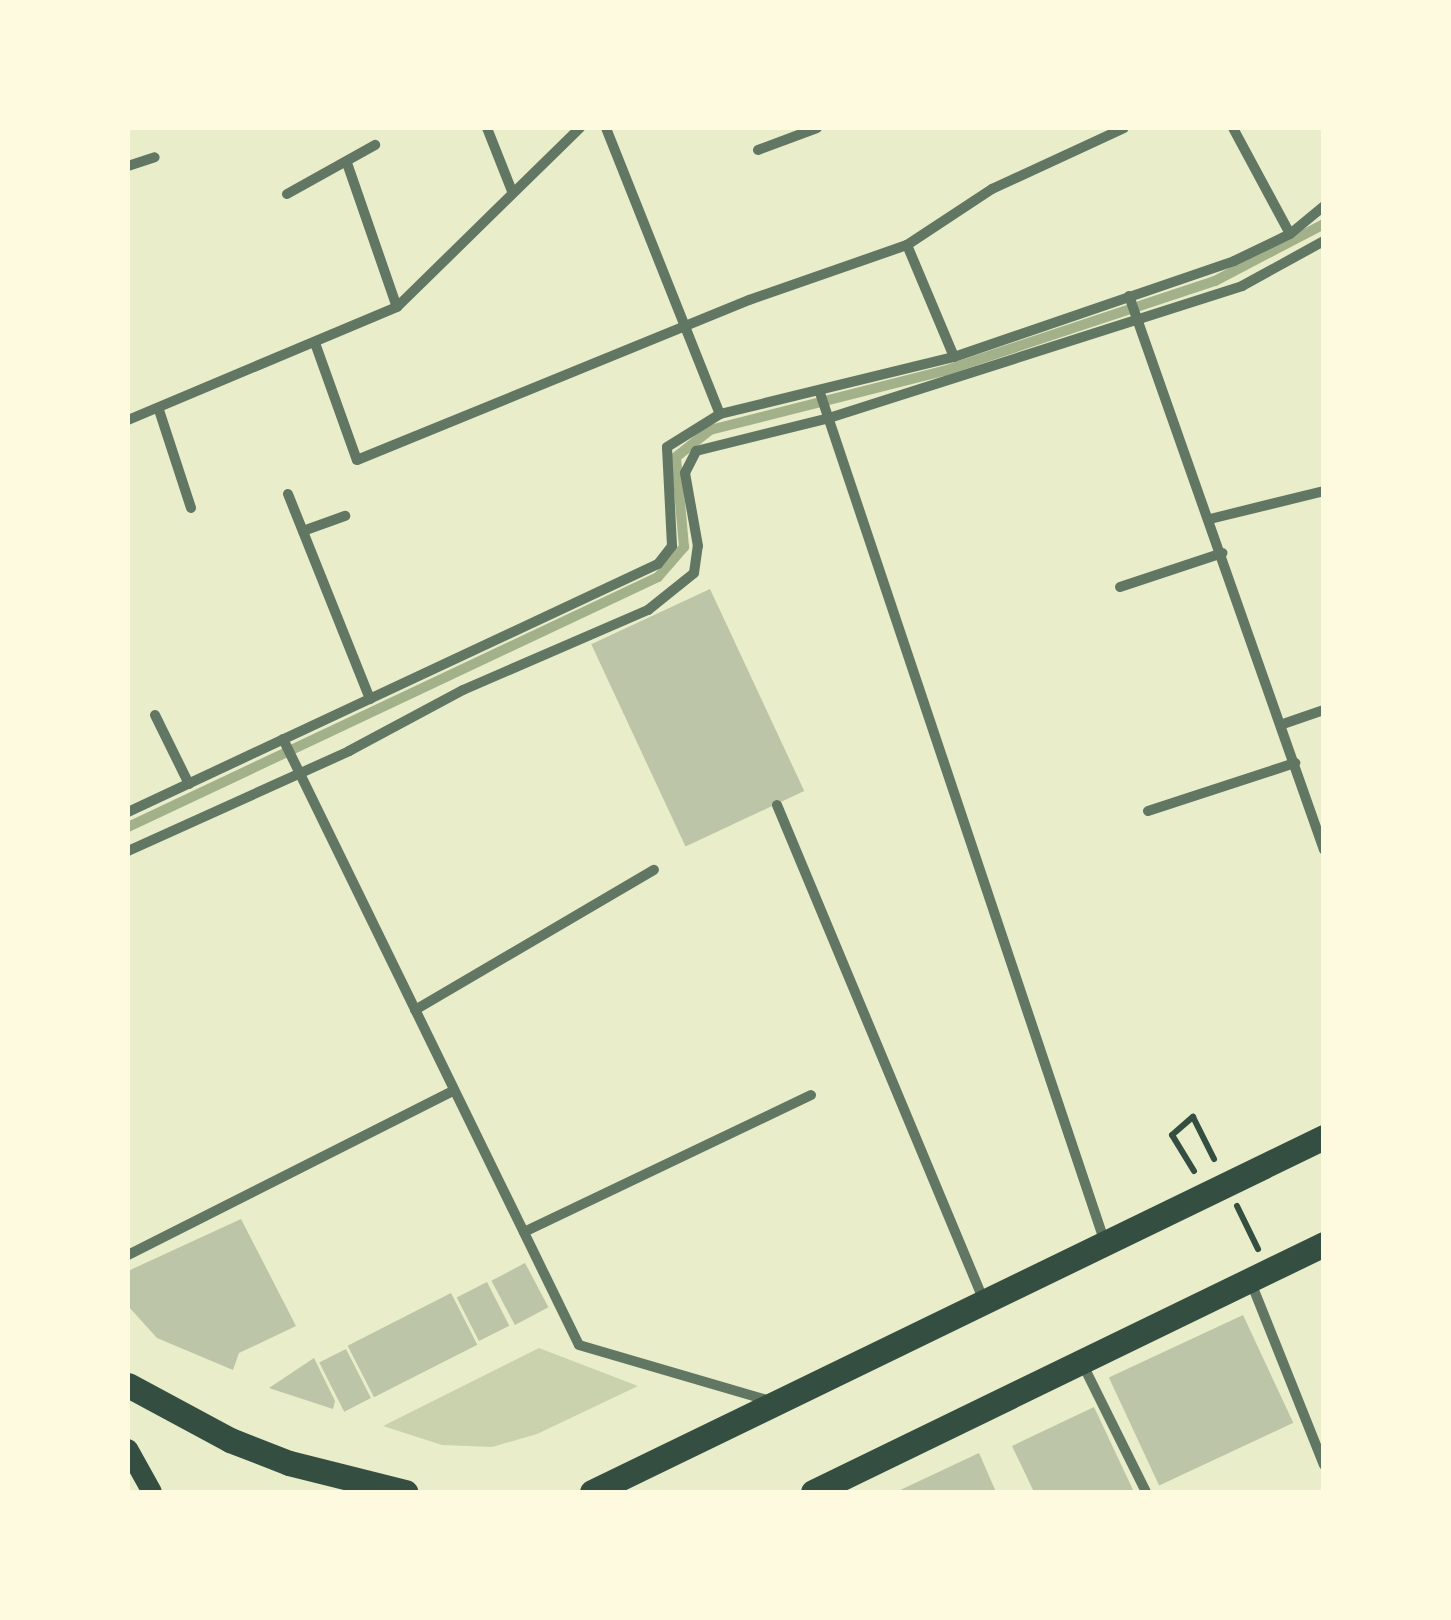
<!DOCTYPE html>
<html>
<head>
<meta charset="utf-8">
<style>
	body { margin:0 }
	#map { position:relative; width:1451px; height:1620px; overflow:hidden; background:#e9edc9; font-family:"Roboto Condensed",sans-serif }
	div>[style] { position:absolute }
	.green>* { inset:0; background:#cad2ad }
	.stream>* { height:10px; margin:-5px; padding:0 5px; transform-origin:5px; border-radius:5px; background:#a3b18a }
	.building>* { inset:0; background:#bcc5a7; transform-origin:0 0 }
	.path>* { height:6px; margin:-3px; padding:0 3px; transform-origin:3px; border-radius:3px; background:#344e41 }
	.minor>* { height:10px; margin:-5px; padding:0 5px; transform-origin:5px; border-radius:5px; background:#617663 }
	.secondary>* { height:20px; margin:-10px; padding:0 10px; transform-origin:10px; border-radius:10px; background:#344e41 }
	.primary>* { height:25px; margin:-12.5px; padding:0 12.5px; transform-origin:12.5px; border-radius:12.5px; background:#344e41 }
	span { translate:-50% -50%; white-space:nowrap; text-align:center; line-height:1.15; -webkit-text-stroke:9px #fefae0; paint-order:stroke }
	.frame { position:absolute; inset:0; border:130px solid #fefae0; pointer-events:none }
</style>
</head>
<body>
<div id="map">
	<div class="green">
		<div style="clip-path:polygon(539px 1348px,638px 1386px,537px 1434px,492px 1447px,442px 1445px,383px 1426px)"></div>
	</div>
	<div class="stream">
		<div style="left:128px;top:827px;width:586px;rotate:-25.25deg"></div>
		<div style="left:658px;top:577px;width:40px;rotate:-49deg"></div>
		<div style="left:684px;top:547px;width:90px;rotate:-95.1deg"></div>
		<div style="left:676px;top:457px;width:43px;rotate:-38.5deg"></div>
		<div style="left:710px;top:430px;width:241px;rotate:-14.2deg"></div>
		<div style="left:944px;top:371px;width:286px;rotate:-18.4deg"></div>
		<div style="left:1215px;top:281px;width:123px;rotate:-27.6deg"></div>
	</div>
	<div class="building">
		<div style="left:710px;top:589px;width:223px;height:131px;rotate:65deg"></div>
		<div style="clip-path:polygon(241px 1219px,296px 1326px,239px 1353px,233px 1370px,157px 1338px,128px 1306px,128px 1271px)"></div>
		<div style="left:525px;top:1263px;width:50px;height:38px;rotate:62deg"></div>
		<div style="left:487px;top:1282px;width:49px;height:34px;rotate:63deg"></div>
		<div style="left:451px;top:1293px;width:58px;height:116px;rotate:63deg"></div>
		<div style="left:1243px;top:1315px;width:119px;height:148px;rotate:65deg"></div>
		<div style="left:346px;top:1349px;width:55px;height:30px;rotate:63deg"></div>
		<div style="clip-path:polygon(314px 1358px,335px 1401px,333px 1409px,269px 1388px)"></div>
		<div style="clip-path:polygon(1094px 1407px,1134px 1492px,1034px 1492px,1012px 1446px)"></div>
		<div style="clip-path:polygon(979px 1453px,996px 1492px,896px 1492px)"></div>
	</div>
	<div class="path">
		<div style="left:1194px;top:1171px;width:42px;rotate:-121.4deg"></div>
		<div style="left:1172px;top:1135px;width:28px;rotate:-41deg"></div>
		<div style="left:1193px;top:1117px;width:47px;rotate:63.4deg"></div>
		<div style="left:1237px;top:1206px;width:48px;rotate:64deg"></div>
	</div>
	<div class="minor">
		<div style="left:487px;top:128px;width:68px;rotate:68.4deg"></div>
		<div style="left:606px;top:128px;width:308px;rotate:68.3deg"></div>
		<div style="left:1233px;top:128px;width:120px;rotate:61.7deg"></div>
		<div style="left:758px;top:150px;width:63px;rotate:-20.4deg"></div>
		<div style="left:347px;top:163px;width:152px;rotate:70.9deg"></div>
		<div style="left:128px;top:166px;width:28px;rotate:-18deg"></div>
		<div style="left:287px;top:194px;width:101px;rotate:-29.1deg"></div>
		<div style="left:907px;top:245px;width:121px;rotate:67.2deg"></div>
		<div style="left:1129px;top:296px;width:587px;rotate:70.61deg"></div>
		<div style="left:315px;top:343px;width:124px;rotate:70.3deg"></div>
		<div style="left:357px;top:460px;width:423px;rotate:-22.2deg"></div>
		<div style="left:749px;top:300px;width:167px;rotate:-19.2deg"></div>
		<div style="left:907px;top:245px;width:102px;rotate:-33.4deg"></div>
		<div style="left:992px;top:189px;width:145px;rotate:-24.8deg"></div>
		<div style="left:820px;top:393px;width:897px;rotate:71.46deg"></div>
		<div style="left:159px;top:410px;width:103px;rotate:71.9deg"></div>
		<div style="left:128px;top:420px;width:292px;rotate:-22.8deg"></div>
		<div style="left:397px;top:307px;width:256px;rotate:-44.4deg"></div>
		<div style="left:288px;top:494px;width:221px;rotate:68.2deg"></div>
		<div style="left:1210px;top:519px;width:117px;rotate:-13.8deg"></div>
		<div style="left:303px;top:531px;width:45px;rotate:-19.7deg"></div>
		<div style="left:1120px;top:587px;width:108px;rotate:-18.4deg"></div>
		<div style="left:155px;top:715px;width:77px;rotate:63.8deg"></div>
		<div style="left:1283px;top:724px;width:43px;rotate:-18.9deg"></div>
		<div style="left:283px;top:739px;width:674px;rotate:63.97deg"></div>
		<div style="left:579px;top:1345px;width:196px;rotate:16.3deg"></div>
		<div style="left:777px;top:805px;width:537px;rotate:67.35deg"></div>
		<div style="left:1148px;top:811px;width:155px;rotate:-18.1deg"></div>
		<div style="left:128px;top:812px;width:585px;rotate:-25.08deg"></div>
		<div style="left:658px;top:564px;width:23px;rotate:-52deg"></div>
		<div style="left:672px;top:546px;width:99px;rotate:-92.9deg"></div>
		<div style="left:667px;top:447px;width:62px;rotate:-31.9deg"></div>
		<div style="left:720px;top:414px;width:241px;rotate:-13.7deg"></div>
		<div style="left:954px;top:357px;width:296px;rotate:-18.9deg"></div>
		<div style="left:1234px;top:261px;width:62px;rotate:-25.7deg"></div>
		<div style="left:1290px;top:234px;width:44px;rotate:-39.5deg"></div>
		<div style="left:128px;top:851px;width:243px;rotate:-24.3deg"></div>
		<div style="left:349px;top:751px;width:129px;rotate:-28.2deg"></div>
		<div style="left:463px;top:690px;width:202px;rotate:-23.4deg"></div>
		<div style="left:648px;top:610px;width:59px;rotate:-38.8deg"></div>
		<div style="left:694px;top:573px;width:27px;rotate:-82deg"></div>
		<div style="left:698px;top:546px;width:74px;rotate:-100.1deg"></div>
		<div style="left:685px;top:473px;width:25px;rotate:-63deg"></div>
		<div style="left:696px;top:451px;width:137px;rotate:-13.9deg"></div>
		<div style="left:829px;top:418px;width:434px;rotate:-17.7deg"></div>
		<div style="left:1242px;top:286px;width:94px;rotate:-28.8deg"></div>
		<div style="left:415px;top:1010px;width:277px;rotate:-30.4deg"></div>
		<div style="left:524px;top:1232px;width:318px;rotate:-25.5deg"></div>
		<div style="left:128px;top:1255px;width:365px;rotate:-26.8deg"></div>
		<div style="left:1250px;top:1280px;width:199px;rotate:68.2deg"></div>
		<div style="left:1082px;top:1363px;width:144px;rotate:63.6deg"></div>
	</div>
	<div class="secondary">
		<div style="left:128px;top:1449px;width:49px;rotate:60.8deg"></div>
	</div>
	<div class="primary">
		<div style="left:128px;top:1385px;width:116px;rotate:28.3deg"></div>
		<div style="left:230px;top:1440px;width:63px;rotate:21.3deg"></div>
		<div style="left:289px;top:1463px;width:120px;rotate:14deg"></div>
		<div style="left:592px;top:1492px;width:814px;rotate:-25.87deg"></div>
		<div style="left:813px;top:1492px;width:568px;rotate:-25.89deg"></div>
	</div>
	<div class="frame"></div>
</div>
</body>
</html>
